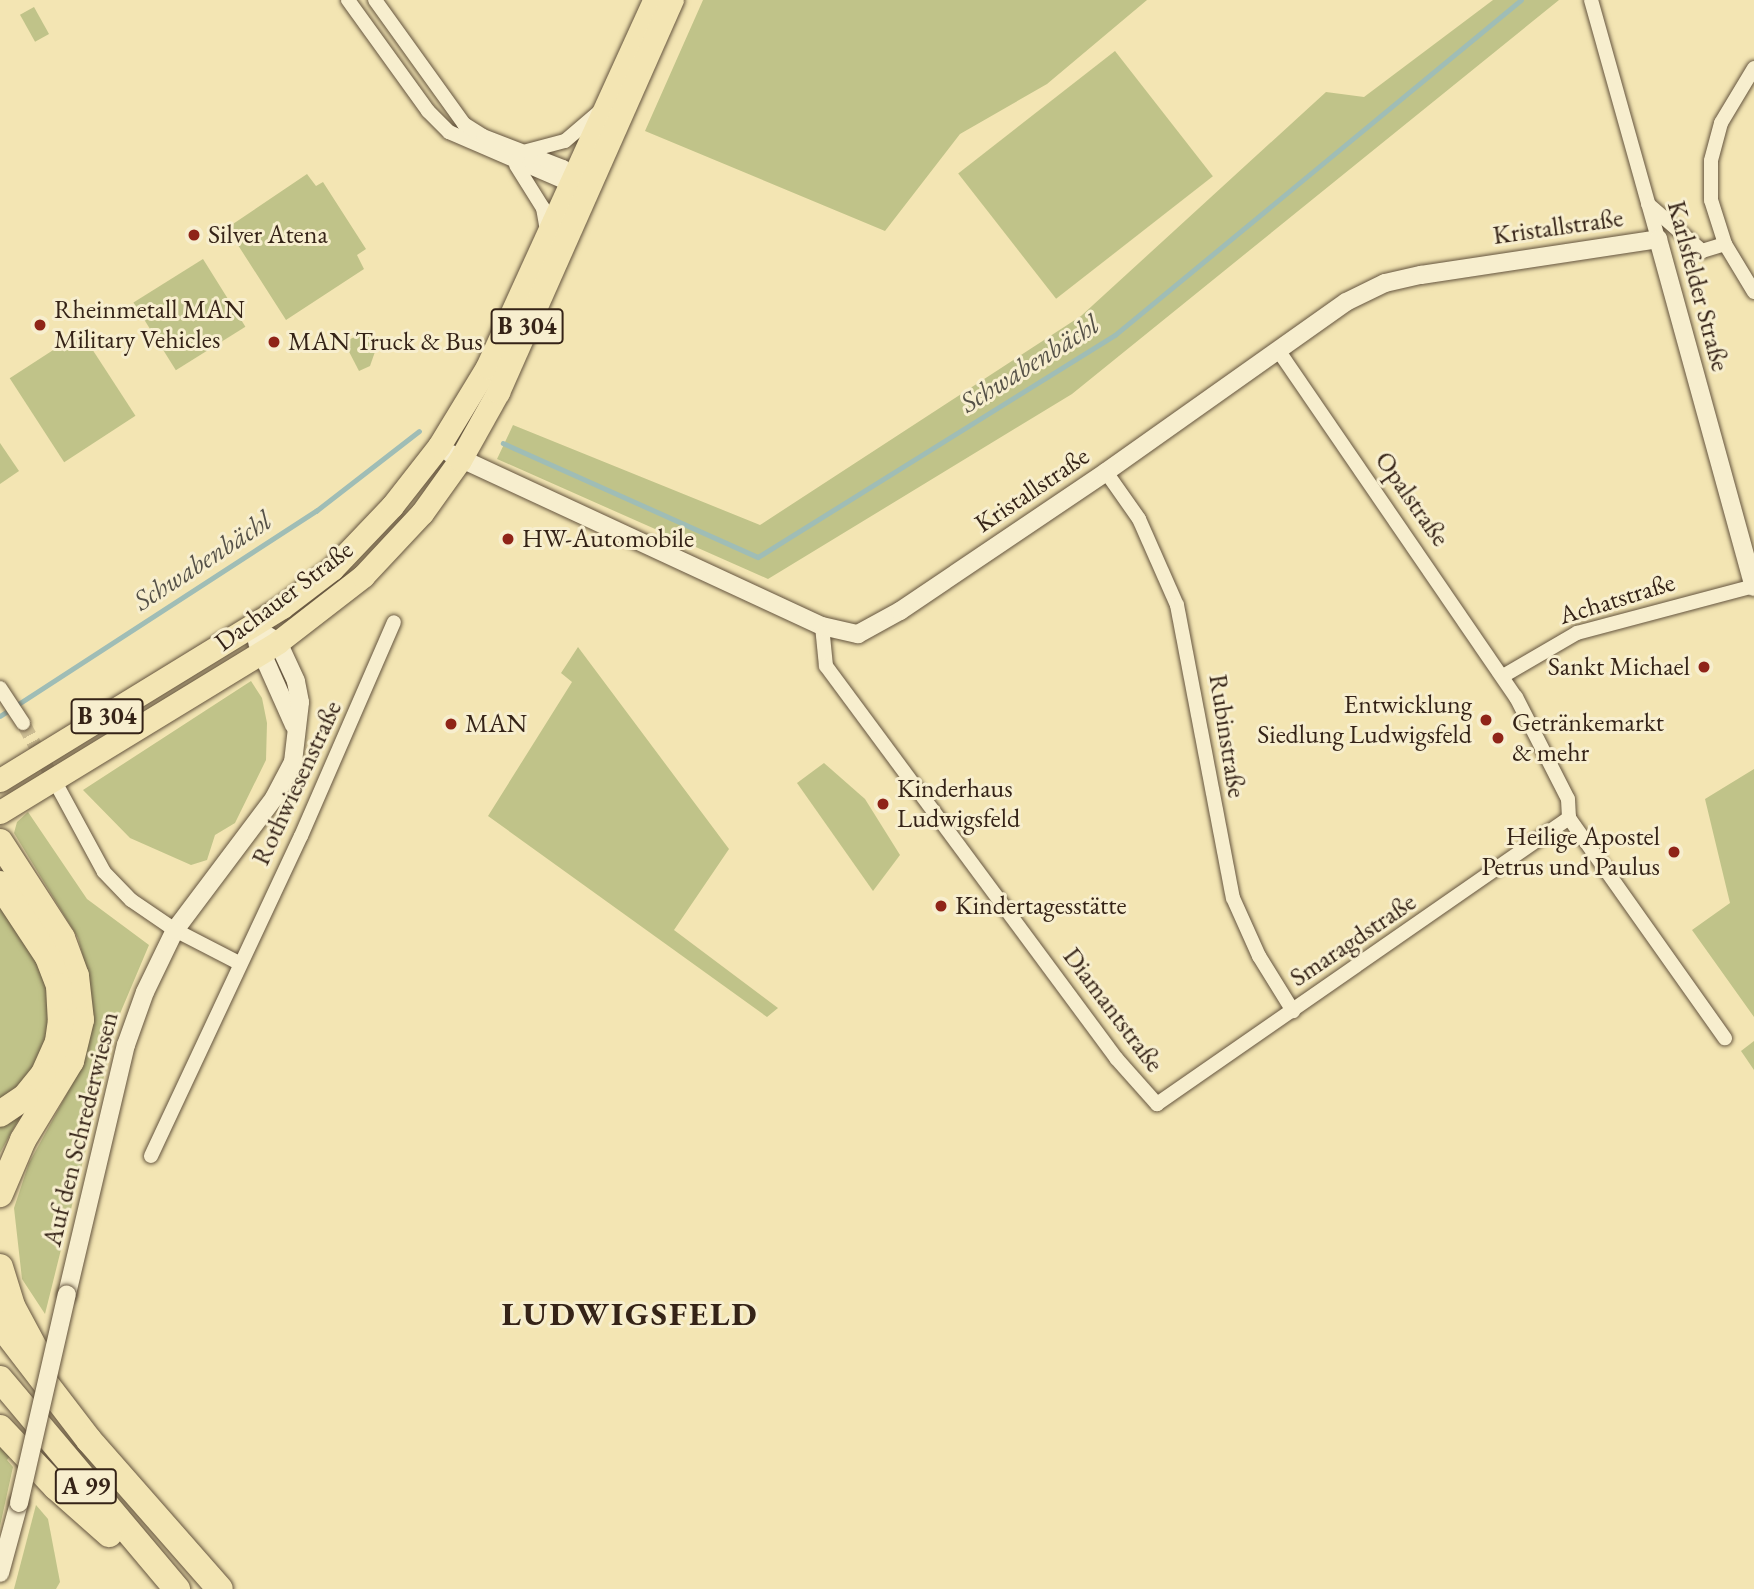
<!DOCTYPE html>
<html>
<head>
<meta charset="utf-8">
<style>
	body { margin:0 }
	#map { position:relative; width:1754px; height:1589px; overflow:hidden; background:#f3e5b3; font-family:"EB Garamond",serif }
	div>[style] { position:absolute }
	.green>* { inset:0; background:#c0c389; transform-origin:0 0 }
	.stream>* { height:4.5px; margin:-2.25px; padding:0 2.25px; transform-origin:2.25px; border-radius:2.25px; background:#9fbdb6 }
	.minor-tunnel>* { height:14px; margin-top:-7px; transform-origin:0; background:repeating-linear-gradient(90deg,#cdbe94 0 14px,transparent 0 21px) }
	.roads { filter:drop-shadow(0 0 2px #64543e) drop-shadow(0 0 2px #64543e) }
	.minor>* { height:14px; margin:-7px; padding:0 7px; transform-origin:7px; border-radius:7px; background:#f7eece }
	.tertiary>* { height:18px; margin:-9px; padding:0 9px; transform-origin:9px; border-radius:9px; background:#f7eece }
	.primary>* { height:23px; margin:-11.5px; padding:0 11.5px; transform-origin:11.5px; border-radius:11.5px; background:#f3e5b3 }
	.motorway>* { height:26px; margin:-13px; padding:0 13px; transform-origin:13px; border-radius:13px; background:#f3e5b3 }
	.bridges { filter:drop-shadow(0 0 2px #64543e) drop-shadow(0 0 2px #64543e) }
	.tertiary-bridge>* { height:18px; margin:-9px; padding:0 9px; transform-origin:9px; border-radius:9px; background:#f7eece }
	.dots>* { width:19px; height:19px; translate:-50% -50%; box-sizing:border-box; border:4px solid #f7eece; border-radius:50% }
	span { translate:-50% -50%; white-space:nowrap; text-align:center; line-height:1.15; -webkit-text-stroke:6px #f7eece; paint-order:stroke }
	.shield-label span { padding:2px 5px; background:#f7eece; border:2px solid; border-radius:5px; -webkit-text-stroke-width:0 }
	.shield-label { font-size:24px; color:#352317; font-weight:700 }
	.street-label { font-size:26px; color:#352317 }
	.poi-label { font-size:26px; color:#352317 }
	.left { translate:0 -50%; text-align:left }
	.right { translate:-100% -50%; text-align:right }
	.water-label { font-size:28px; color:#555147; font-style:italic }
	.district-label { font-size:33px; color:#352317; font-weight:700; letter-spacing:2px }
</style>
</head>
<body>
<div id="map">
	<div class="green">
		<div style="clip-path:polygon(703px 0,1147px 0,1047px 84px,960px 134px,885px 231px,645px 131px)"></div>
		<div style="clip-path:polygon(1493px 0,1559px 0,1072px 394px,768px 579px,497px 459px,513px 425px,760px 525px,1081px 316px,1326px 92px,1364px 97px)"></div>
		<div style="left:34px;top:7px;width:31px;height:16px;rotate:61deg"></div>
		<div style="left:1115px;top:51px;width:159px;height:199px;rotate:52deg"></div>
		<div style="clip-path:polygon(307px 174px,316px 186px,323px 182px,366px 249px,357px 255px,364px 269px,286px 320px,227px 228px)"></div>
		<div style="left:203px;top:259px;width:80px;height:82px;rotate:58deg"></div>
		<div style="clip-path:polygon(369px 330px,377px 346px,370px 366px,359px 371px,344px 342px)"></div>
		<div style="left:81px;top:332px;width:100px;height:85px;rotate:57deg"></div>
		<div style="clip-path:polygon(0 443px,19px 471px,0 484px)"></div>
		<div style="clip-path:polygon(578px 647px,729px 849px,674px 930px,778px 1008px,767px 1017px,488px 816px,572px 682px,561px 673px)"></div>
		<div style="clip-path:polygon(251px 681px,262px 698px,267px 723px,266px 760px,235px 823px,215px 835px,207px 860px,191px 865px,130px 838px,83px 790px)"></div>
		<div style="clip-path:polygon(824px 763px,865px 799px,900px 855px,873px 891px,797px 783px)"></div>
		<div style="clip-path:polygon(1754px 769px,1754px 1017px,1692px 930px,1730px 903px,1705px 799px)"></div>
		<div style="clip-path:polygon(28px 812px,87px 899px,149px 945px,119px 1016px,45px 1314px,22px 1279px,14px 1208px,29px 1163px,80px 1070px,87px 972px,78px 938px,14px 833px,17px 822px)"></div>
		<div style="clip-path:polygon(0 898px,43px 967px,52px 1012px,42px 1065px,16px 1091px,0 1100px)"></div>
		<div style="clip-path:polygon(1754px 1041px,1754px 1070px,1741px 1051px)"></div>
		<div style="clip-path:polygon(25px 1108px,1px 1151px,0 1153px,0 1122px)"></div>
		<div style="clip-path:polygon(0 1444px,11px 1455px,7px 1460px,13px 1467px,0 1526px)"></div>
		<div style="clip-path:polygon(36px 1505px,48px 1519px,60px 1582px,56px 1589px,14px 1589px)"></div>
	</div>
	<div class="stream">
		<div style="left:503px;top:443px;width:279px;rotate:24.1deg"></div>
		<div style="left:758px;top:557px;width:420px;rotate:-31.9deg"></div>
		<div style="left:1115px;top:335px;width:526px;rotate:-39.53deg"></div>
		<div style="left:0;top:716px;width:377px;rotate:-33deg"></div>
		<div style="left:316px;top:511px;width:130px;rotate:-37.8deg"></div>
	</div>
	<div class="minor-tunnel">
		<div style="left:23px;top:723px;width:69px;rotate:61.6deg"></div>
	</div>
	<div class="roads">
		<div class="minor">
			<div style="left:348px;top:0;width:137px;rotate:54.2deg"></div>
			<div style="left:428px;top:111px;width:30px;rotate:45deg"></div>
			<div style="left:449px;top:132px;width:138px;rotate:23.4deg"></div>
			<div style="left:375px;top:0;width:153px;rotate:54.3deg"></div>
			<div style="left:464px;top:124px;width:22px;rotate:32deg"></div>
			<div style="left:483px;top:136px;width:86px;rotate:21.2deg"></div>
			<div style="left:563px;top:167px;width:22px;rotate:39deg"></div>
			<div style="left:1591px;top:0;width:248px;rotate:74.3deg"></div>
			<div style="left:1754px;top:68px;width:64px;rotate:121deg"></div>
			<div style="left:1721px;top:123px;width:39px;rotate:105deg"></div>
			<div style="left:1711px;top:161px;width:39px;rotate:90deg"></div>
			<div style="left:1711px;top:200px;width:46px;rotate:72.3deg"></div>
			<div style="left:1725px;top:244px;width:56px;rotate:58.9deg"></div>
			<div style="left:527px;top:151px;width:39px;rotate:-15deg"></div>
			<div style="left:565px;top:141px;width:45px;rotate:-40.5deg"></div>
			<div style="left:516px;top:165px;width:51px;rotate:57.9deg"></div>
			<div style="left:543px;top:208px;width:23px;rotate:80deg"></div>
			<div style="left:1648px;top:204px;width:72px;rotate:41deg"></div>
			<div style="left:1702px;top:251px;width:24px;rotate:-17deg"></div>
			<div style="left:1278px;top:350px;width:421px;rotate:55.6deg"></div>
			<div style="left:1516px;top:697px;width:114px;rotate:63deg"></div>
			<div style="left:1568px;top:799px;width:19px;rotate:87deg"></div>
			<div style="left:1106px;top:472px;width:57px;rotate:54.9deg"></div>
			<div style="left:1139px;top:519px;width:94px;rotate:66.2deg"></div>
			<div style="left:1177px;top:605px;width:298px;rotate:79.2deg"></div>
			<div style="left:1233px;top:898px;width:64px;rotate:65.9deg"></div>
			<div style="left:1259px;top:956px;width:65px;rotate:58.3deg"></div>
			<div style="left:822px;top:626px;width:40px;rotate:84.3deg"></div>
			<div style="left:826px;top:666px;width:488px;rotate:53.5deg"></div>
			<div style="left:1116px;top:1058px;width:62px;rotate:48.3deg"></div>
			<div style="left:1157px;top:1104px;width:502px;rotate:-34.77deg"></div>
			<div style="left:1503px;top:676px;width:86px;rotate:-30.2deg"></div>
			<div style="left:1577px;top:633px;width:183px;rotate:-14.9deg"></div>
			<div style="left:0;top:688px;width:42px;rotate:56.7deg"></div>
			<div style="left:59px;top:789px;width:94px;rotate:61.5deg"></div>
			<div style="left:104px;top:872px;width:39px;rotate:46deg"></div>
			<div style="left:131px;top:900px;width:53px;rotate:34.3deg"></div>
			<div style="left:175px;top:930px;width:72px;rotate:27.3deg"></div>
			<div style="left:1569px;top:818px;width:270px;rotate:54.7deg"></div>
			<div style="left:151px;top:1156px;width:353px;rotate:-64.9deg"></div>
			<div style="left:301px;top:836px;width:233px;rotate:-66.5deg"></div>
		</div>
		<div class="tertiary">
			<div style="left:451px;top:454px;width:409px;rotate:24.9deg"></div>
			<div style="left:822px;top:626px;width:37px;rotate:13deg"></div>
			<div style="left:858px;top:634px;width:48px;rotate:-28.7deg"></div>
			<div style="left:900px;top:611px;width:249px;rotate:-34deg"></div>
			<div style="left:1106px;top:472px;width:294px;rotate:-35.3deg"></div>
			<div style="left:1346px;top:302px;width:43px;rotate:-26deg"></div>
			<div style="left:1385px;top:283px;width:37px;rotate:-13deg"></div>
			<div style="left:1421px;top:275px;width:240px;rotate:-8.6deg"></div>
			<div style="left:1658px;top:239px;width:361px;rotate:74.6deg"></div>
			<div style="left:257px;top:642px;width:91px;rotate:66deg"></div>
			<div style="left:67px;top:1294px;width:256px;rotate:-76.7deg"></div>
			<div style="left:126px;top:1045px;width:56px;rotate:-70.3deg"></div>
			<div style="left:145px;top:992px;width:69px;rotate:-64.2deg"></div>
			<div style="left:175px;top:930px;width:165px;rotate:-53.1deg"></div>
			<div style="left:274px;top:798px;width:41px;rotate:-62.2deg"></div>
			<div style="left:293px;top:762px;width:60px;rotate:-83.3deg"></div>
			<div style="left:300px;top:702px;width:21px;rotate:-101deg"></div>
			<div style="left:296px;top:681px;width:43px;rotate:-114.8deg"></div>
			<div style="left:278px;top:642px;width:29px;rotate:-149deg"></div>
			<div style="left:0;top:1573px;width:73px;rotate:-74.8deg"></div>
		</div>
		<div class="primary">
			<div style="left:0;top:780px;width:331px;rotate:-31.5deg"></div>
			<div style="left:282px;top:607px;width:63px;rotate:-37.2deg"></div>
			<div style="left:332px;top:569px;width:87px;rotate:-46.4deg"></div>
			<div style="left:392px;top:506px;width:76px;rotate:-51.9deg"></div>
			<div style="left:439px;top:446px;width:92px;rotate:-58.7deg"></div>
			<div style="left:487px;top:367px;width:403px;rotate:-65.5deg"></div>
			<div style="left:0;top:812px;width:326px;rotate:-31.4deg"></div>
			<div style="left:278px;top:642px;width:108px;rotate:-37.8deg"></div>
			<div style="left:363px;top:576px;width:86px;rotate:-46.9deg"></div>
			<div style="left:422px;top:513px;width:65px;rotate:-54.4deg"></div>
			<div style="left:460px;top:460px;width:78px;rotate:-60.8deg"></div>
			<div style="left:498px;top:392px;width:429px;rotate:-66.1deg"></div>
		</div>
		<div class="motorway">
			<div style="left:0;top:842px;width:114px;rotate:57.1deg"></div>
			<div style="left:62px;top:938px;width:40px;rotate:69.8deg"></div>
			<div style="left:76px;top:976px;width:44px;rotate:83.5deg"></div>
			<div style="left:81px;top:1020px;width:42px;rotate:103.7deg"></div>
			<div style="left:71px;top:1061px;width:92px;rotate:121.3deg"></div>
			<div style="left:23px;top:1140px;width:59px;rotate:113.1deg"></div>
			<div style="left:0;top:884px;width:87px;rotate:56.7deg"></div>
			<div style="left:48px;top:957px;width:31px;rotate:69deg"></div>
			<div style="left:59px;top:986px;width:34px;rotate:87deg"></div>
			<div style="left:61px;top:1020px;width:22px;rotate:98deg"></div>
			<div style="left:58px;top:1042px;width:36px;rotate:114deg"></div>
			<div style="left:43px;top:1075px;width:28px;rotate:129deg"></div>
			<div style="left:25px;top:1097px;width:30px;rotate:146deg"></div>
			<div style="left:0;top:1267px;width:41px;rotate:72.9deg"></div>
			<div style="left:12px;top:1306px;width:51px;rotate:61.9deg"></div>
			<div style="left:0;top:1324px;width:146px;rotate:52.5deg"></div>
			<div style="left:89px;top:1440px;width:198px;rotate:48.7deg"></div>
			<div style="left:0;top:1379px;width:275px;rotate:49.9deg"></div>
			<div style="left:0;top:1428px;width:81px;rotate:46.5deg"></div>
			<div style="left:56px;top:1487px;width:71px;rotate:41.6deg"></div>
		</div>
	</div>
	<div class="bridges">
		<div class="tertiary-bridge">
			<div style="left:19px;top:1503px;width:214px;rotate:-77.1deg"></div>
		</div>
	</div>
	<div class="dots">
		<div style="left:194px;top:235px;background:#8f2418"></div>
		<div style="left:40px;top:325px;background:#8f2418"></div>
		<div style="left:274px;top:342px;background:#8f2418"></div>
		<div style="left:508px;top:539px;background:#8f2418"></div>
		<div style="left:1704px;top:667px;background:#8f2418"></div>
		<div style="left:1486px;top:720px;background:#8f2418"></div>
		<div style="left:451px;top:724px;background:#8f2418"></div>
		<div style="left:1498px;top:738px;background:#8f2418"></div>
		<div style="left:883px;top:804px;background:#8f2418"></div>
		<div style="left:1674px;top:852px;background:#8f2418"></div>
		<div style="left:941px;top:906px;background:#8f2418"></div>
	</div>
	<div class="shield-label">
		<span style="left:527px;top:326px">B 304</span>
		<span style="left:107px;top:716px">B 304</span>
		<span style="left:86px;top:1486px">A 99</span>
	</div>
	<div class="street-label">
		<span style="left:1558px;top:227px;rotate:-8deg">Kristallstraße</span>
		<span style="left:1698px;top:286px;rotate:75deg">Karlsfelder Straße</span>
		<span style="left:1032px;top:490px;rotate:-34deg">Kristallstraße</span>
		<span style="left:1412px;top:499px;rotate:55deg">Opalstraße</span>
		<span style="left:284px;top:596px;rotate:-37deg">Dachauer Straße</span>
		<span style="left:1617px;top:599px;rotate:-17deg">Achatstraße</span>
		<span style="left:1227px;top:736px;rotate:81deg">Rubinstraße</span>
		<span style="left:297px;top:783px;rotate:-65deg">Rothwiesenstraße</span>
		<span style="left:1353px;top:940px;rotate:-34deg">Smaragdstraße</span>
		<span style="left:1113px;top:1010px;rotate:53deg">Diamantstraße</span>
		<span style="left:81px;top:1129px;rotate:-76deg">Auf den Schrederwiesen</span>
	</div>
	<div class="poi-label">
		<span class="left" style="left:208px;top:235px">Silver Atena</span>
		<span class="left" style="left:54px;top:325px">Rheinmetall MAN<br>Military Vehicles</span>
		<span class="left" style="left:288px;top:342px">MAN Truck &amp; Bus</span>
		<span class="left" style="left:522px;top:539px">HW-Automobile</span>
		<span class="right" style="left:1690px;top:667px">Sankt Michael</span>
		<span class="right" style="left:1472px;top:720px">Entwicklung<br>Siedlung Ludwigsfeld</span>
		<span class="left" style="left:1512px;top:738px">Getränkemarkt<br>&amp; mehr</span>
		<span class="left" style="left:465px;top:724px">MAN</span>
		<span class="left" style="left:897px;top:804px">Kinderhaus<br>Ludwigsfeld</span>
		<span class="right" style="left:1660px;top:852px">Heilige Apostel<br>Petrus und Paulus</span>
		<span class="left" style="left:955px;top:906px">Kindertagesstätte</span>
	</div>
	<div class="water-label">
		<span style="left:1029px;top:363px;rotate:-32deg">Schwabenbächl</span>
		<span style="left:202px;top:560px;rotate:-33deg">Schwabenbächl</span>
	</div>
	<div class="district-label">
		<span style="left:630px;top:1314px">LUDWIGSFELD</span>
	</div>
</div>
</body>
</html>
